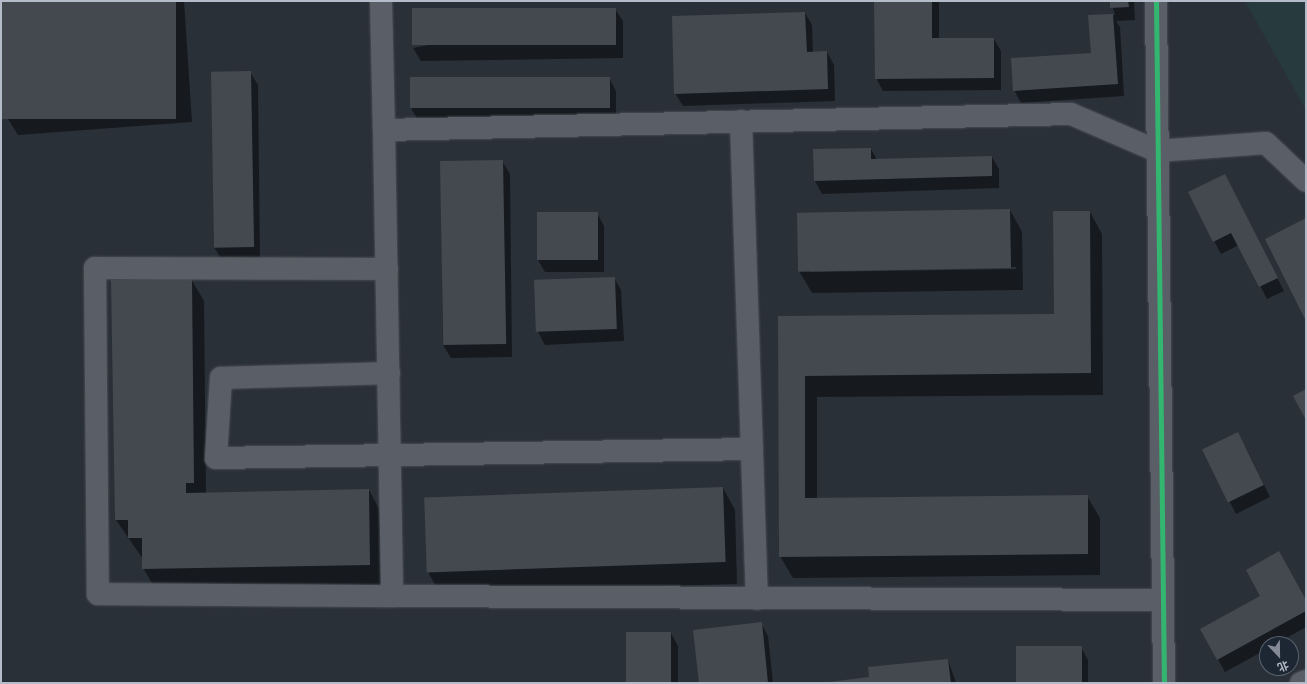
<!DOCTYPE html>
<html>
<head>
<meta charset="utf-8">
<style>
	body { margin:0 }
	#map { position:relative; width:1307px; height:684px; overflow:hidden; background:#2a3038; font-family:"Public Sans","Noto Sans SC",sans-serif }
	div>[style] { position:absolute }
	.green>* { inset:0; background:#273a3e }
	.shadow>* { inset:0; background:#0007 }
	.building>* { inset:0; background:#444950; transform-origin:0 0 }
	.roads { filter:drop-shadow(0 0 1px #484c53) drop-shadow(0 0 1px #484c53) }
	.minor>* { height:22px; margin:-11px; padding:0 11px; transform-origin:11px; border-radius:11px; background:#5a5e66 }
	.cycleway>* { height:5px; margin:-2.5px; padding:0 2.5px; transform-origin:2.5px; border-radius:2.5px; background:#33b770 }
	span { translate:-50% -50%; white-space:nowrap; text-align:center; line-height:1.15; -webkit-text-stroke:4px #1d2633; paint-order:stroke }
	.frame { position:absolute; inset:0; border:2px solid #b4bcc9; pointer-events:none }
	.north { position:absolute; left:1259px; top:636px; width:40px; height:40px; box-sizing:border-box; background:#1d2633; border:1px solid #59626f; border-radius:50%; rotate:158deg; font-size:11px; font-weight:700; line-height:16px; text-align:center; color:#b4bcc9 }
	.north::after { content:''; display:block; margin:auto; width:14px; height:18px; background:#848b96; clip-path:polygon(50% 0,100% 100%,50% 72%,0 100%) }
</style>
</head>
<body>
<div id="map">
	<div class="green">
		<div style="clip-path:polygon(1245px 1px,1306px 1px,1306px 110px)"></div>
	</div>
	<div class="shadow">
		<div style="clip-path:polygon(1px 1px,184px 1px,192px 122px,18px 135px,8px 119px)"></div>
		<div style="clip-path:polygon(875px 1px,939px 1px,939px 39px,994px 39px,1001px 51px,1001px 90px,883px 91px,876px 78px)"></div>
		<div style="clip-path:polygon(1111px 1px,1134px 1px,1135px 20px,1116px 21px,1120px 27px,1124px 96px,1021px 103px,1014px 90px,1092px 54px,1089px 16px,1115px 15px)"></div>
		<div style="clip-path:polygon(615px 9px,623px 21px,623px 58px,421px 61px,413px 48px)"></div>
		<div style="clip-path:polygon(805px 13px,812px 25px,813px 53px,827px 52px,834px 65px,835px 101px,683px 106px,675px 93px)"></div>
		<div style="clip-path:polygon(250px 72px,258px 85px,260px 259px,221px 259px,214px 247px)"></div>
		<div style="clip-path:polygon(609px 78px,616px 91px,616px 120px,418px 120px,411px 108px)"></div>
		<div style="clip-path:polygon(871px 149px,877px 160px,992px 157px,999px 169px,999px 188px,822px 194px,815px 181px,814px 150px)"></div>
		<div style="clip-path:polygon(502px 161px,510px 174px,512px 357px,451px 358px,443px 345px,441px 162px)"></div>
		<div style="clip-path:polygon(1225px 175px,1284px 291px,1267px 299px,1239px 245px,1221px 254px,1189px 193px)"></div>
		<div style="clip-path:polygon(evenodd,1010px 210px,1022px 232px,1023px 290px,812px 293px,799px 271px,1010px 210px,1016px 267px,1016px 269px,810px 272px,810px 270px,1016px 267px)"></div>
		<div style="clip-path:polygon(1090px 212px,1102px 234px,1103px 395px,817px 397px,817px 499px,1087px 496px,1100px 518px,1100px 575px,793px 578px,780px 556px,779px 317px,1055px 315px)"></div>
		<div style="clip-path:polygon(597px 213px,604px 226px,604px 272px,545px 272px,538px 260px)"></div>
		<div style="clip-path:polygon(614px 278px,621px 290px,624px 341px,545px 345px,538px 332px)"></div>
		<div style="clip-path:polygon(191px 279px,204px 301px,206px 493px,369px 490px,381px 512px,382px 586px,156px 590px,143px 568px,143px 559px,116px 520px)"></div>
		<div style="clip-path:polygon(1245px 446px,1270px 497px,1236px 514px,1203px 450px)"></div>
		<div style="clip-path:polygon(723px 488px,735px 510px,737px 584px,439px 592px,427px 570px)"></div>
		<div style="clip-path:polygon(1262px 596px,1306px 601px,1306px 627px,1276px 644px,1267px 644px,1267px 649px,1225px 672px,1202px 629px)"></div>
		<div style="clip-path:polygon(761px 623px,768px 636px,773px 683px,700px 683px)"></div>
		<div style="clip-path:polygon(671px 633px,678px 646px,678px 683px,627px 683px)"></div>
		<div style="clip-path:polygon(1081px 647px,1088px 660px,1088px 683px,1017px 683px)"></div>
		<div style="clip-path:polygon(948px 660px,956px 683px,821px 683px,871px 678px)"></div>
	</div>
	<div class="building">
		<div style="left:1px;top:1px;width:175px;height:118px"></div>
		<div style="clip-path:polygon(874px 1px,932px 1px,932px 38px,994px 38px,994px 78px,875px 79px)"></div>
		<div style="clip-path:polygon(1110px 1px,1128px 1px,1129px 7px,1110px 8px)"></div>
		<div style="left:616px;top:8px;width:37px;height:204px;rotate:90deg"></div>
		<div style="clip-path:polygon(805px 12px,807px 52px,827px 51px,828px 89px,674px 94px,672px 16px)"></div>
		<div style="clip-path:polygon(1113px 14px,1118px 84px,1013px 91px,1011px 58px,1091px 53px,1088px 15px)"></div>
		<div style="left:251px;top:71px;width:176px;height:40px;rotate:89deg"></div>
		<div style="left:610px;top:77px;width:31px;height:200px;rotate:90deg"></div>
		<div style="clip-path:polygon(871px 148px,871px 159px,992px 156px,992px 176px,814px 181px,813px 149px)"></div>
		<div style="left:503px;top:160px;width:184px;height:63px;rotate:89deg"></div>
		<div style="clip-path:polygon(1225px 174px,1278px 278px,1259px 287px,1231px 233px,1213px 242px,1188px 192px)"></div>
		<div style="left:1010px;top:209px;width:59px;height:213px;rotate:89deg"></div>
		<div style="clip-path:polygon(1053px 211px,1090px 211px,1091px 373px,805px 376px,805px 498px,1088px 495px,1088px 554px,779px 557px,778px 316px,1054px 314px)"></div>
		<div style="left:537px;top:212px;width:61px;height:48px"></div>
		<div style="clip-path:polygon(1306px 218px,1306px 321px,1265px 239px)"></div>
		<div style="left:615px;top:277px;width:52px;height:81px;rotate:88deg"></div>
		<div style="clip-path:polygon(192px 278px,194px 483px,186px 483px,186px 493px,369px 489px,370px 565px,142px 569px,142px 538px,128px 538px,128px 520px,115px 520px,111px 280px)"></div>
		<div style="clip-path:polygon(1306px 389px,1306px 420px,1293px 396px)"></div>
		<div style="left:1238px;top:432px;width:59px;height:40px;rotate:64deg"></div>
		<div style="left:723px;top:487px;width:75px;height:299px;rotate:88deg"></div>
		<div style="clip-path:polygon(1279px 551px,1306px 600px,1306px 611px,1217px 660px,1200px 629px,1260px 596px,1246px 570px)"></div>
		<div style="clip-path:polygon(762px 622px,768px 683px,699px 683px,693px 630px)"></div>
		<div style="left:626px;top:632px;width:45px;height:51px"></div>
		<div style="left:1016px;top:646px;width:66px;height:37px"></div>
		<div style="clip-path:polygon(948px 659px,951px 683px,821px 683px,869px 677px,868px 667px)"></div>
	</div>
	<div class="roads">
		<div class="minor">
			<div style="left:381px;top:1px;width:129px;rotate:88.7deg"></div>
			<div style="left:384px;top:130px;width:687px;rotate:-1.33deg"></div>
			<div style="left:1071px;top:114px;width:94px;rotate:23.3deg"></div>
			<div style="left:1157px;top:151px;width:109px;rotate:-4.2deg"></div>
			<div style="left:1266px;top:143px;width:55px;rotate:43.5deg"></div>
			<div style="left:1156px;top:1px;width:682px;rotate:89.33deg"></div>
			<div style="left:741px;top:121px;width:478px;rotate:88.1deg"></div>
			<div style="left:384px;top:130px;width:466px;rotate:89deg"></div>
			<div style="left:392px;top:596px;width:770px;rotate:0.3deg"></div>
			<div style="left:387px;top:269px;width:292px;rotate:-179.8deg"></div>
			<div style="left:95px;top:268px;width:326px;rotate:89.5deg"></div>
			<div style="left:98px;top:594px;width:294px;rotate:0.4deg"></div>
			<div style="left:389px;top:373px;width:168px;rotate:178.3deg"></div>
			<div style="left:221px;top:378px;width:80px;rotate:93.6deg"></div>
			<div style="left:216px;top:458px;width:536px;rotate:-0.96deg"></div>
			<div style="left:1301px;top:683px;width:5px;rotate:-22deg"></div>
		</div>
	</div>
	<div class="cycleway">
		<div style="left:1156px;top:1px;width:682px;rotate:89.33deg"></div>
	</div>
	<div class="frame"></div>
	<div class="north">北</div>
</div>
</body>
</html>
